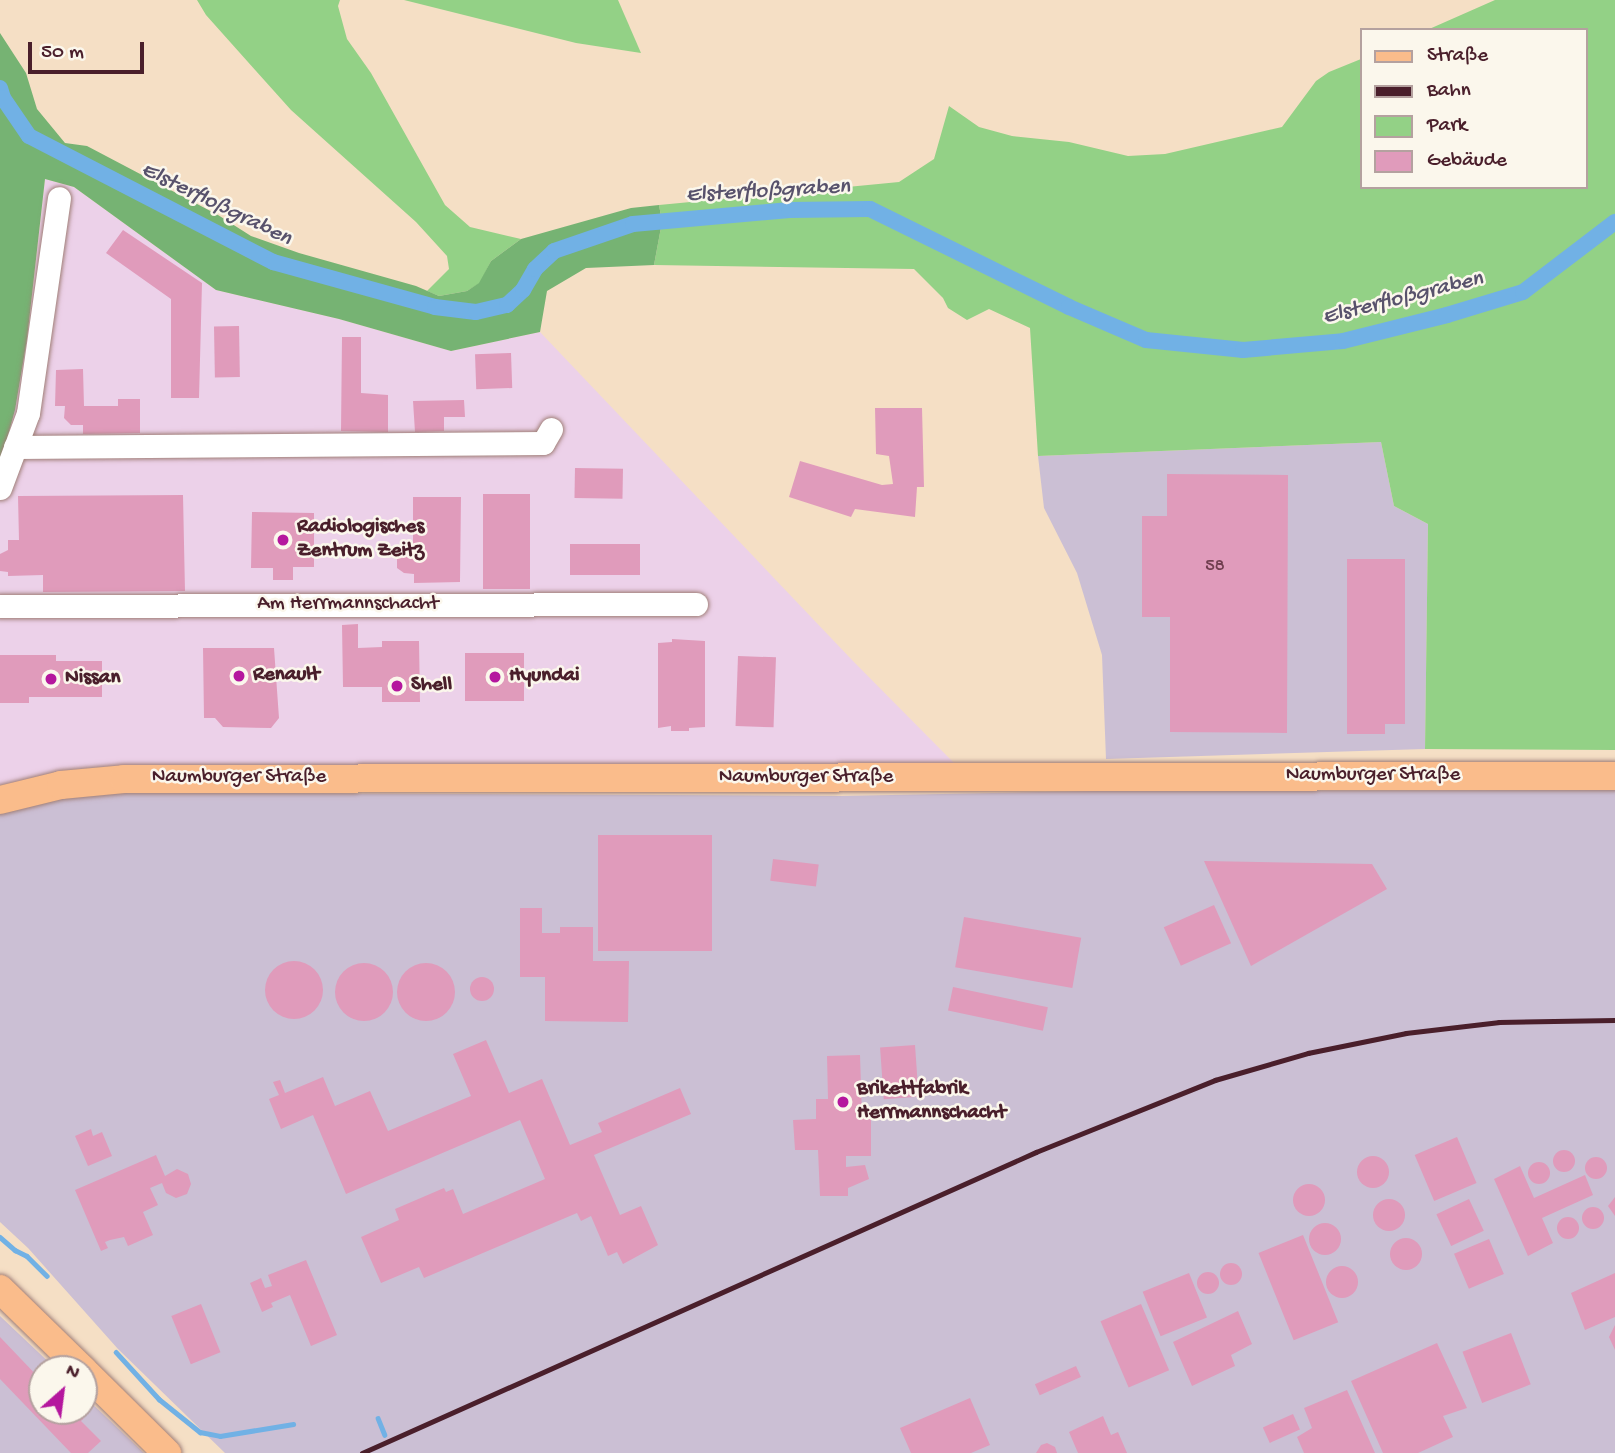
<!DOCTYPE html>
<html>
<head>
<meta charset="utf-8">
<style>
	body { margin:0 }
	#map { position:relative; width:1615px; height:1453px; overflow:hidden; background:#f5dfc5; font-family:"Gochi Hand",sans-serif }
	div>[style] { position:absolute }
	.built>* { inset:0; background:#ecd1e9 }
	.industrial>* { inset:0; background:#cbbfd4 }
	.green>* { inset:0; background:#93d186 }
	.forest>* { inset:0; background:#76b373 }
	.stream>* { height:4.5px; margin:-2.25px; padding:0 2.25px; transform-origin:2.25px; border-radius:2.25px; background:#71b1e5 }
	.canal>* { height:16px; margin:-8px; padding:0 8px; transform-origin:8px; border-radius:8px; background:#71b1e5 }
	.building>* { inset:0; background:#e09bbb; transform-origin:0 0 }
	.round { border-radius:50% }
	.roads { filter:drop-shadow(0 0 2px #a07f78) drop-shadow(0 0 2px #a07f78) }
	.minor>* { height:23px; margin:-11.5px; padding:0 11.5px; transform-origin:11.5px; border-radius:11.5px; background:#fff }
	.major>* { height:28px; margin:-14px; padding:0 14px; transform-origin:14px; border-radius:14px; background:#fabc8b }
	.rail>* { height:4.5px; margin:-2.25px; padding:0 2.25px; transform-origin:2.25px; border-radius:2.25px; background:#4a1f2b }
	.dots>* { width:19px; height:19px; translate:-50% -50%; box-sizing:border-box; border:4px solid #fbf7ec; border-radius:50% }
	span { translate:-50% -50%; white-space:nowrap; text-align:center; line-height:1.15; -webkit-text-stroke:5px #fbf7ec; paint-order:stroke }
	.number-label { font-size:18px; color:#703e4f }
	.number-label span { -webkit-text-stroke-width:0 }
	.poi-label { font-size:21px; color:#4a1f2b; font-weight:700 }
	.left { translate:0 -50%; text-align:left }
	.street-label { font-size:21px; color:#4a1f2b }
	.water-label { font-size:23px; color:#58526c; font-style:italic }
	.legend { position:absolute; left:1360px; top:28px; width:228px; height:161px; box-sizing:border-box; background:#fbf7ec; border:2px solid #b4a19f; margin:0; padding:9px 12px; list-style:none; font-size:21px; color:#4a1f2b }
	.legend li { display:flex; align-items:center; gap:14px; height:35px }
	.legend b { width:35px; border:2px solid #b4a19f }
	.north { position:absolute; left:28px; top:1355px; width:70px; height:70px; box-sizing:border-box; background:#fbf7ec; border:2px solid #b4a19f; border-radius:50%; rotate:28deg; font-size:19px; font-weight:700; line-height:28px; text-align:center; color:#4a1f2b }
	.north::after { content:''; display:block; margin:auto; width:24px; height:32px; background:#b5179e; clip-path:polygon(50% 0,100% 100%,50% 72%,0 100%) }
	.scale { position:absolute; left:28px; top:42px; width:116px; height:32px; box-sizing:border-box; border:4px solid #4a1f2b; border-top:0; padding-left:9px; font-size:21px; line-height:24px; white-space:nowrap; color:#4a1f2b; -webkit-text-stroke:5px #fbf7ec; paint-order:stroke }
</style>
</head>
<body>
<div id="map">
	<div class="built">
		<div style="clip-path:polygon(45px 179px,74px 187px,216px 290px,339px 319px,451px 351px,540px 332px,852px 660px,956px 765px,84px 771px,0 785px,0 464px,27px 339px)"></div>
	</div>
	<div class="industrial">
		<div style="clip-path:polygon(1381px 442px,1394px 506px,1428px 524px,1425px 749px,1106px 759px,1102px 655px,1077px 573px,1044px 508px,1038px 456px)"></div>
		<div style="clip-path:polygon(1615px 790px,1615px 1453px,225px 1453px,118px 1349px,28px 1248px,0 1222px,0 811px,80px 792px,841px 796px,1095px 791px)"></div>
		<div style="clip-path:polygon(0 1316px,56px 1369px,42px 1369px,42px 1411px,84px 1411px,84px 1396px,144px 1453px,0 1453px)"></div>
	</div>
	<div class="green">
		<div style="clip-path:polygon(197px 0,340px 0,338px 6px,347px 39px,371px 73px,445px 205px,470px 227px,521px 239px,491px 261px,480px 283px,467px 291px,439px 296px,427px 291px,449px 269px,447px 256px,416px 222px,291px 110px,206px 15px)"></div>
		<div style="clip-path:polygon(404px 0,618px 0,641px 53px,576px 43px)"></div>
		<div style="clip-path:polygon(1495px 0,1615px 0,1615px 750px,1425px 749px,1428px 524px,1394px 506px,1381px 442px,1038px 456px,1030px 328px,989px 309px,967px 320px,948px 308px,943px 298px,914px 269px,654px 265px,662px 222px,659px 205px,899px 182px,934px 159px,949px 106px,979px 127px,1012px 136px,1069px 142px,1128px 156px,1165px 154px,1282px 127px,1316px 81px,1329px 72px,1361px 59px,1361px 187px,1585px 187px,1585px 30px,1427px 30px)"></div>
	</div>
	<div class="forest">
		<div style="clip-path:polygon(0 33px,26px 73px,37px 109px,65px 143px,87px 146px,218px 215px,251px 236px,299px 253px,416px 286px,439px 296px,467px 291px,479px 283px,491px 261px,521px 239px,631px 208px,659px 205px,662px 222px,654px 265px,586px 268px,547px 291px,540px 332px,451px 351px,339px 319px,216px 290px,74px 187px,45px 179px,27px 339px,15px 410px,0 464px)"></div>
	</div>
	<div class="stream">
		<div style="left:0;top:1237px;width:20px;rotate:41deg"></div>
		<div style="left:15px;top:1250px;width:13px;rotate:27deg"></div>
		<div style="left:27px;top:1256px;width:28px;rotate:45deg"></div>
		<div style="left:116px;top:1352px;width:64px;rotate:47.5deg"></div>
		<div style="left:159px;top:1399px;width:53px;rotate:38.8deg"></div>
		<div style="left:200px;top:1432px;width:20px;rotate:11deg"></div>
		<div style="left:220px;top:1436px;width:74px;rotate:-9.3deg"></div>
		<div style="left:378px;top:1418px;width:18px;rotate:68deg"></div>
	</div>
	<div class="canal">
		<div style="left:0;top:88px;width:10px;rotate:73deg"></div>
		<div style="left:3px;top:98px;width:46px;rotate:55.6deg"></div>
		<div style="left:29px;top:136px;width:275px;rotate:27.3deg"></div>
		<div style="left:273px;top:262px;width:168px;rotate:15.5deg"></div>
		<div style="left:435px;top:307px;width:41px;rotate:7deg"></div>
		<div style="left:476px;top:312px;width:32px;rotate:-13deg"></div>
		<div style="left:507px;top:305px;width:22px;rotate:-43deg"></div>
		<div style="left:523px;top:290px;width:24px;rotate:-60deg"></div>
		<div style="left:535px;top:269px;width:26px;rotate:-43deg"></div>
		<div style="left:554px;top:251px;width:83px;rotate:-18.9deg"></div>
		<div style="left:633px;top:224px;width:157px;rotate:-5.1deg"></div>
		<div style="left:789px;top:210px;width:81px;rotate:-0.7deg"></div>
		<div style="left:870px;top:209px;width:222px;rotate:26.2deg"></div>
		<div style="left:1069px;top:307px;width:84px;rotate:23.2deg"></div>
		<div style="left:1146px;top:340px;width:98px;rotate:5.9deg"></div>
		<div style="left:1243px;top:350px;width:100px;rotate:-5.1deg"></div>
		<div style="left:1343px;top:341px;width:107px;rotate:-14deg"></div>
		<div style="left:1447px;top:315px;width:79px;rotate:-16.8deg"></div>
		<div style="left:1523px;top:292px;width:116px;rotate:-37.3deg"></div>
	</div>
	<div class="building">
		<div style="clip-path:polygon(123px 230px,202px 283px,199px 398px,171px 398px,171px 299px,106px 253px)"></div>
		<div style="left:239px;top:326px;width:51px;height:25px;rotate:89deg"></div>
		<div style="clip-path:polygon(342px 337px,361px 337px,361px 393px,388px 395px,388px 432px,341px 431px)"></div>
		<div style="left:511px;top:353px;width:35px;height:36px;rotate:88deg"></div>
		<div style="clip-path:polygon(83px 369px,84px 406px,118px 406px,118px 399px,140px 399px,140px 433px,83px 434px,83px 425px,71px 425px,64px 418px,65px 406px,55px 406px,56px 370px)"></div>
		<div style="clip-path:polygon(464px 400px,465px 417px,444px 417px,444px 431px,415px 432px,413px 401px)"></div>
		<div style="clip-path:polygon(875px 408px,922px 408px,924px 487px,917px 487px,915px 517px,855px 509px,851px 517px,789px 497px,800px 461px,882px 485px,893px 484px,889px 456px,876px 454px)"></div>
		<div style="left:575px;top:468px;width:48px;height:30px;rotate:1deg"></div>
		<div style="clip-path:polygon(1167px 474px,1288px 475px,1287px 733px,1170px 732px,1170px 617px,1142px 617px,1142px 516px,1167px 516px)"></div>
		<div style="left:483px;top:494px;width:47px;height:95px"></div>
		<div style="clip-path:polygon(183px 495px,185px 591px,43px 592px,43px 575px,8px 576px,8px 572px,0 571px,0 554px,8px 550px,8px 540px,19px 540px,18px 496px)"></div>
		<div style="clip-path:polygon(413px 497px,461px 497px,460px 582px,414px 583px,414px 574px,404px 573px,397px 568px,397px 559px,403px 554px,413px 553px)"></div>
		<div style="clip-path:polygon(252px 512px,314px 513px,314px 567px,293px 567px,293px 580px,273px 580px,273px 568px,251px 568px)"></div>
		<div style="left:570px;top:544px;width:70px;height:31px"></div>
		<div style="clip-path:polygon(1347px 559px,1405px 559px,1405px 724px,1385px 724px,1385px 734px,1347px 734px)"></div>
		<div style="clip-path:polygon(358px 624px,358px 648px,382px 647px,382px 641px,419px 641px,420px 702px,382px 702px,382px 687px,343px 687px,342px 625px)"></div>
		<div style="clip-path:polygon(672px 639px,705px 641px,705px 727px,689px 728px,689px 731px,671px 731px,671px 726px,658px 728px,658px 643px,672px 642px)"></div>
		<div style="clip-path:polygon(203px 648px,274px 648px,279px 718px,271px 728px,223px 727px,215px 718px,204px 718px)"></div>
		<div style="left:465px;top:653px;width:59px;height:48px"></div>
		<div style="clip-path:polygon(0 655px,56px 655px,56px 661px,102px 661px,102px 697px,29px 697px,29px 703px,0 703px)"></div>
		<div style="left:738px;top:656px;width:38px;height:70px;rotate:2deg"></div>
		<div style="left:598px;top:835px;width:114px;height:116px"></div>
		<div style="left:773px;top:859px;width:46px;height:22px;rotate:7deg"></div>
		<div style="clip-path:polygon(1204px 861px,1372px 864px,1387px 889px,1251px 966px)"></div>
		<div style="left:1214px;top:905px;width:42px;height:55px;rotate:66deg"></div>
		<div style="clip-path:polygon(520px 908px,542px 908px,542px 933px,560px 933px,560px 927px,593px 927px,593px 961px,629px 961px,628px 1022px,545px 1021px,545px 977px,520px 977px)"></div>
		<div style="left:964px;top:917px;width:119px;height:51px;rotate:10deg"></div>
		<div class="round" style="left:265px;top:961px;width:58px;height:58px"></div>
		<div class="round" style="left:335px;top:963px;width:58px;height:58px"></div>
		<div class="round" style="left:397px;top:963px;width:58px;height:58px"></div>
		<div class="round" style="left:470px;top:977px;width:24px;height:24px"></div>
		<div style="left:953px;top:987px;width:97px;height:24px;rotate:12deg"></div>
		<div style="clip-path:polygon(486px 1040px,509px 1093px,542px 1079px,570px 1145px,602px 1132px,598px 1123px,680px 1088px,691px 1114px,594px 1155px,620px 1215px,641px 1206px,658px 1245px,623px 1264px,617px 1252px,608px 1256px,591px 1216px,581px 1221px,577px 1213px,424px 1278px,419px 1267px,381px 1283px,361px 1237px,399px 1220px,395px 1209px,444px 1188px,446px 1192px,453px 1189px,463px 1214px,545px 1179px,520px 1120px,346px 1194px,313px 1115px,281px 1129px,269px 1099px,279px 1095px,273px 1082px,280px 1080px,285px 1093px,323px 1077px,335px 1106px,370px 1091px,388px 1131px,471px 1096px,453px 1054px)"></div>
		<div style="left:915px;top:1045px;width:52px;height:35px;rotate:86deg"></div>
		<div style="clip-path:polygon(860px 1055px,862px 1117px,871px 1117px,871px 1156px,846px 1156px,846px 1167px,865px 1165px,869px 1179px,848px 1188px,848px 1196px,820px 1196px,818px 1150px,795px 1150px,793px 1120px,816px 1119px,816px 1099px,828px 1099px,827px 1056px)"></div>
		<div style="clip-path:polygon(91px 1129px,93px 1136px,102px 1132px,112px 1156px,88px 1166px,75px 1136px)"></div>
		<div style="left:1457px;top:1137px;width:50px;height:46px;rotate:67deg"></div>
		<div class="round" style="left:1553px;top:1150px;width:22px;height:22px"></div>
		<div style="clip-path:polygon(156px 1155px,165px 1176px,177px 1169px,188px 1174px,191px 1184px,187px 1194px,176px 1198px,166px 1193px,162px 1183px,150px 1188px,158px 1205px,143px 1212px,153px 1235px,128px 1246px,124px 1237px,110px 1240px,105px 1242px,108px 1248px,101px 1251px,75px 1190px)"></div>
		<div class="round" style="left:1357px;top:1156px;width:32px;height:32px"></div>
		<div class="round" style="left:1585px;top:1157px;width:22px;height:22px"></div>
		<div class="round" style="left:1528px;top:1162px;width:22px;height:22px"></div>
		<div style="clip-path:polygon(1520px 1166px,1534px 1198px,1585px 1175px,1593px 1195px,1542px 1218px,1553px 1243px,1528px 1256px,1494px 1179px)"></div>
		<div class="round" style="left:1293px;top:1184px;width:32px;height:32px"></div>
		<div style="clip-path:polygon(1615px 1197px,1615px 1216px,1608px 1206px)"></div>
		<div class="round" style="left:1373px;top:1199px;width:32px;height:32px"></div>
		<div style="left:1469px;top:1199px;width:35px;height:36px;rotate:65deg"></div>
		<div class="round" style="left:1582px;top:1207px;width:22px;height:22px"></div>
		<div class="round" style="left:1557px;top:1217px;width:22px;height:22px"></div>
		<div class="round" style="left:1309px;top:1223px;width:32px;height:32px"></div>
		<div style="left:1303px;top:1235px;width:94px;height:48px;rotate:68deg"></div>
		<div class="round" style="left:1390px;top:1238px;width:32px;height:32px"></div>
		<div style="left:1489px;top:1239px;width:38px;height:38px;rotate:67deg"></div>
		<div style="clip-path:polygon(306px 1260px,337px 1335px,311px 1346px,290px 1295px,271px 1303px,273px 1307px,262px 1312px,250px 1283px,261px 1278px,265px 1288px,272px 1286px,268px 1275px)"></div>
		<div class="round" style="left:1220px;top:1263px;width:22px;height:22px"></div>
		<div class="round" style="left:1326px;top:1266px;width:32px;height:32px"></div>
		<div class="round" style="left:1197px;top:1272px;width:22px;height:22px"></div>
		<div style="left:1189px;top:1273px;width:48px;height:50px;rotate:68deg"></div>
		<div style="clip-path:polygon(1615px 1273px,1615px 1317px,1585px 1330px,1571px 1293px)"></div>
		<div style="left:201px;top:1304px;width:52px;height:32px;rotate:68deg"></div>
		<div style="left:1141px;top:1304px;width:72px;height:44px;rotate:67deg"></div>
		<div style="clip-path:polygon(1238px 1311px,1252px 1344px,1231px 1355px,1235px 1366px,1192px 1386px,1173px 1342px)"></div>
		<div style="clip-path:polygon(1615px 1325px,1615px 1350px,1609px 1337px)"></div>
		<div style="left:1511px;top:1333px;width:55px;height:52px;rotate:69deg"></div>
		<div style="clip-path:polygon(0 1337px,42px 1381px,42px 1411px,71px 1411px,84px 1418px,81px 1421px,101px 1441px,88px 1453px,71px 1453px,0 1379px)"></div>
		<div style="clip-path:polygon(1437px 1343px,1467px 1408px,1443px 1416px,1453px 1437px,1418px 1453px,1383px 1453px,1351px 1381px)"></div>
		<div style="left:1076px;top:1366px;width:12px;height:45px;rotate:66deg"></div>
		<div style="clip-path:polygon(1347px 1390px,1375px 1453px,1304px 1453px,1297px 1437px,1312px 1428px,1304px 1408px)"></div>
		<div style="clip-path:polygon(970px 1398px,990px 1445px,971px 1453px,911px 1453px,900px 1428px)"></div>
		<div style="left:1293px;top:1414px;width:17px;height:33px;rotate:66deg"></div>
		<div style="clip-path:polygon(1103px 1416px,1111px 1435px,1118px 1432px,1127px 1453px,1078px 1453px,1069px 1432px)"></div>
		<div style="clip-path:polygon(1047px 1443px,1055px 1447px,1057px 1453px,1036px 1453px,1041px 1445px)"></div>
	</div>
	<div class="roads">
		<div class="minor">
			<div style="left:15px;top:447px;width:528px;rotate:-0.43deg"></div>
			<div style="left:543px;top:443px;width:16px;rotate:-60deg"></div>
			<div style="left:0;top:488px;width:80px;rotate:-69.5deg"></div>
			<div style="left:28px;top:413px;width:217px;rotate:-81.8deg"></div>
			<div style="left:0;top:606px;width:696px;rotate:-0.16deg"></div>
		</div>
		<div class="major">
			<div style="left:0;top:800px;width:63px;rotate:-13.8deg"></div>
			<div style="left:61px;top:785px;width:63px;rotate:-5.4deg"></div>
			<div style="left:124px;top:779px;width:1491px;rotate:-0.12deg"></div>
			<div style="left:0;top:1289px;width:115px;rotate:44.3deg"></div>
			<div style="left:84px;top:1371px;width:117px;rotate:44.7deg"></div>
		</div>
	</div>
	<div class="rail">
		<div style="left:362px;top:1453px;width:738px;rotate:-24.06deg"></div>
		<div style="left:1036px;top:1152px;width:193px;rotate:-21.9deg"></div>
		<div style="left:1215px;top:1080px;width:97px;rotate:-16.2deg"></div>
		<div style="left:1308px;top:1053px;width:100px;rotate:-11.5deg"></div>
		<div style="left:1406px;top:1033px;width:94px;rotate:-6.7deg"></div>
		<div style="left:1499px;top:1022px;width:116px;rotate:-1deg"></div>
	</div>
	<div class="dots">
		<div style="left:283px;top:540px;background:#b5179e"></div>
		<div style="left:239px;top:676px;background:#b5179e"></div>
		<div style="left:495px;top:677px;background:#b5179e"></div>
		<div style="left:51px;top:679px;background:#b5179e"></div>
		<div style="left:397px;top:686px;background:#b5179e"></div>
		<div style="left:843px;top:1102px;background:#b5179e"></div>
	</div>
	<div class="number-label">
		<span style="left:1215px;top:567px">58</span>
	</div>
	<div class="poi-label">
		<span class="left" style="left:297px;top:540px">Radiologisches<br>Zentrum Zeitz</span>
		<span class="left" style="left:253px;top:676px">Renault</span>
		<span class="left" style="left:509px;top:677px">Hyundai</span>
		<span class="left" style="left:65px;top:679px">Nissan</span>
		<span class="left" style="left:411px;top:686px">Shell</span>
		<span class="left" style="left:857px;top:1102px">Brikettfabrik<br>Herrmannschacht</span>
	</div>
	<div class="street-label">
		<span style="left:348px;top:605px">Am Herrmannschacht</span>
		<span style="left:1373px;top:776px">Naumburger Straße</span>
		<span style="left:239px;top:778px">Naumburger Straße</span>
		<span style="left:806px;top:778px">Naumburger Straße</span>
	</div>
	<div class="water-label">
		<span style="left:768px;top:192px;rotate:-3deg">Elsterfloßgraben</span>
		<span style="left:216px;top:205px;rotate:26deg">Elsterfloßgraben</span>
		<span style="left:1403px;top:299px;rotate:-14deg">Elsterfloßgraben</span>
	</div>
	<ul class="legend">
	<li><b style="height:9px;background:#fabc8b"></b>Straße</li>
	<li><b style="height:9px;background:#4a1f2b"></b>Bahn</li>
	<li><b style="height:19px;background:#93d186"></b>Park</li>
	<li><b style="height:19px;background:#e09bbb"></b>Gebäude</li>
	</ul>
	<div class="north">N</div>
	<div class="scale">50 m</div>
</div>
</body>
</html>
